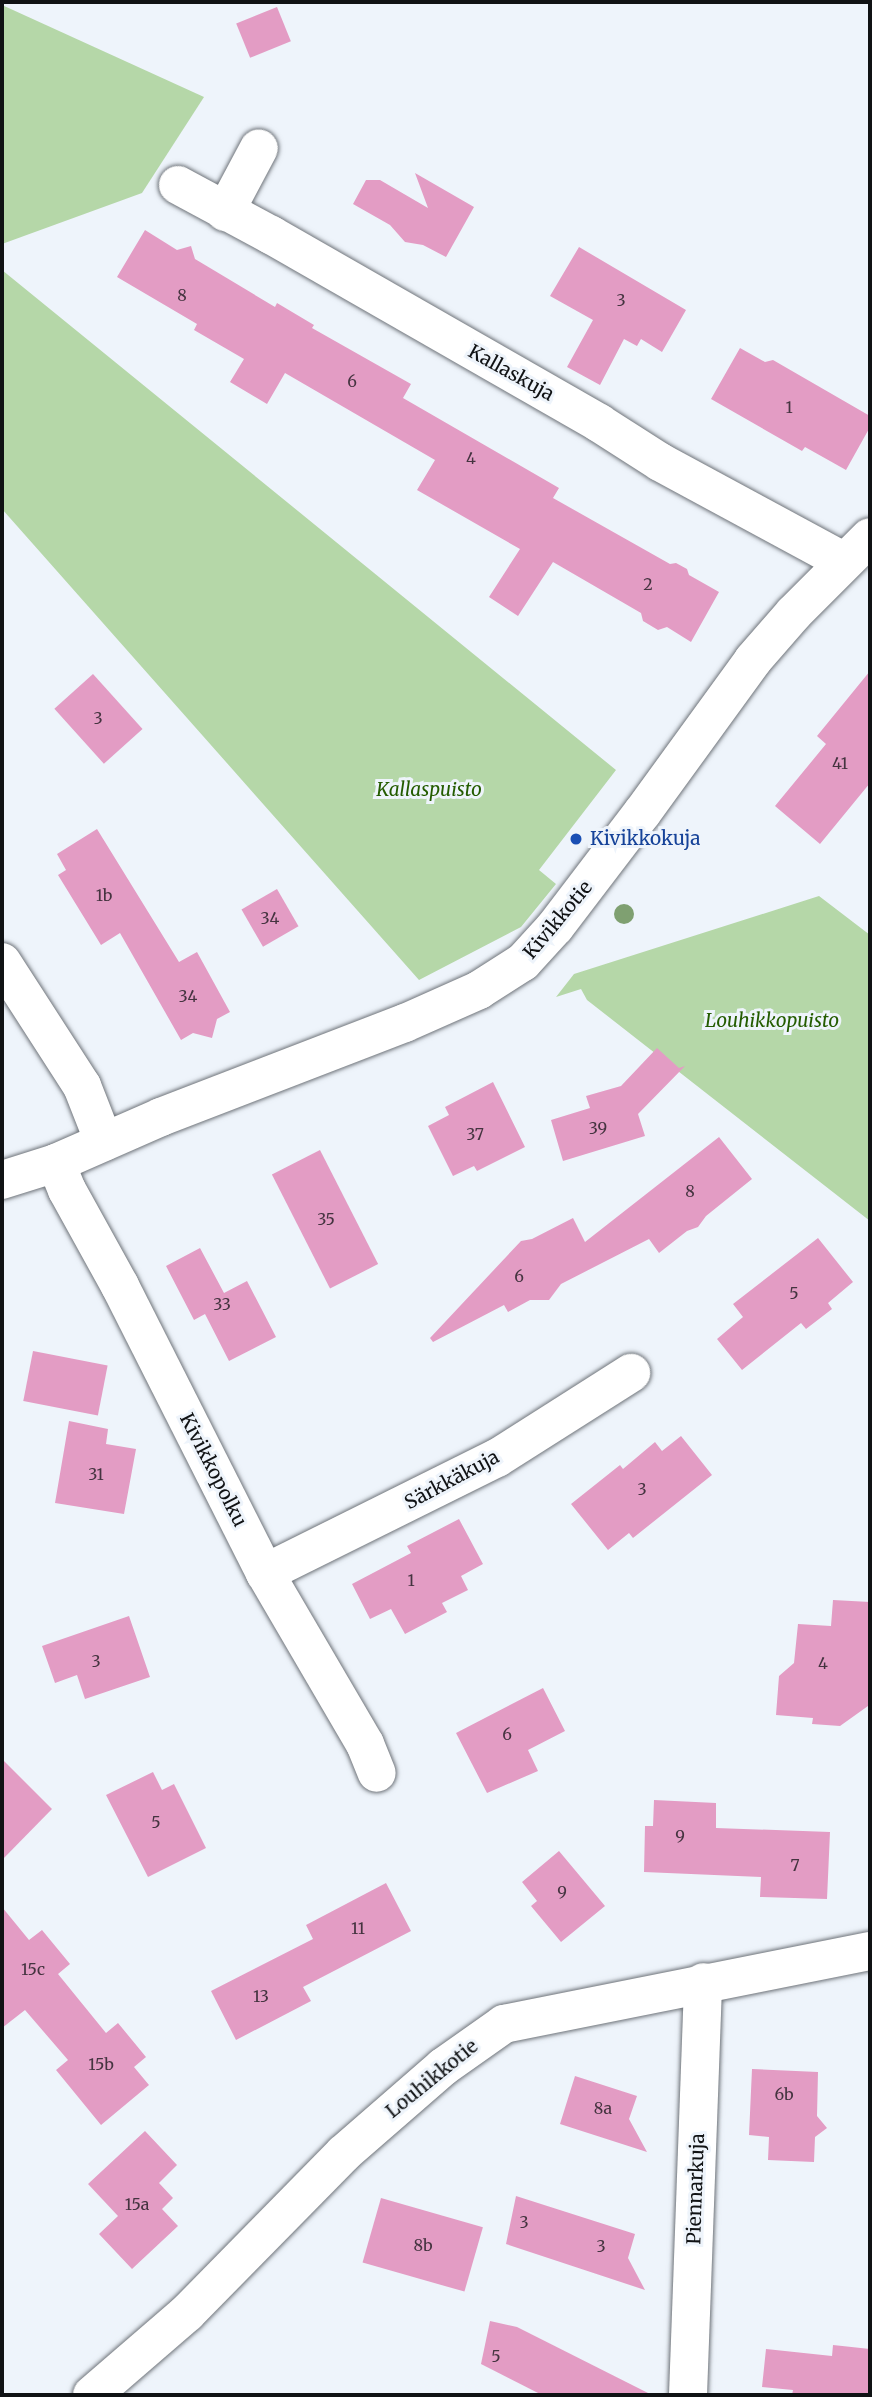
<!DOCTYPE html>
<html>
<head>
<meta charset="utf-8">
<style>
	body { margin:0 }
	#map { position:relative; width:872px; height:2397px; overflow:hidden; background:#eef4fb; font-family:Merriweather,serif }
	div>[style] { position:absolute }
	.green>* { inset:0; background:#b5d7a8 }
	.building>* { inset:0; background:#e39cc4; transform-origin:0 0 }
	.roads { filter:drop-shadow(0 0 2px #6f747a) drop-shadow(0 0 2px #6f747a) }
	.minor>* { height:38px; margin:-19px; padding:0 19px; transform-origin:19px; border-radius:19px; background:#fff }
	.trees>* { width:20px; height:20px; margin:-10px; border-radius:50%; background:#7fa071 }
	.dots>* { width:19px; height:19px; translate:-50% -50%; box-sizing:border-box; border:4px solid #eef4fb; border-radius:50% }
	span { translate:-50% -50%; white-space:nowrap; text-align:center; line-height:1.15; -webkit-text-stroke:6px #eef4fb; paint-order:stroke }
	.number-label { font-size:16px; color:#453440 }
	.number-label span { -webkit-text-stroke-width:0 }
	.street-label { font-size:19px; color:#101214 }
	.park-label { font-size:19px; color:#245c00; font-style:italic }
	.transit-label { font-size:19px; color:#164399 }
	.left { translate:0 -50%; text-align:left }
	.frame { position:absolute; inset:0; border:4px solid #101214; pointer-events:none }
</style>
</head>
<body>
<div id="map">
	<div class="green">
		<div style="clip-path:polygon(2px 5px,204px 97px,142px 193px,2px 244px)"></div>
		<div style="clip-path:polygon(2px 270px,616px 770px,539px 870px,556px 884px,521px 927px,419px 980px,2px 509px)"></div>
		<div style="clip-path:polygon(819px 896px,870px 935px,870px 1221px,587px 1000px,581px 989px,556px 997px,574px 974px)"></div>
	</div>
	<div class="building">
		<div style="left:277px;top:7px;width:37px;height:44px;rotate:68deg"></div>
		<div style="clip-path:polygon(415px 173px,474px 207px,446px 257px,423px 245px,405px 242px,390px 225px,353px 204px,366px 180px,380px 180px,428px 208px)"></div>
		<div style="clip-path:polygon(145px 230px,177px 250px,191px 246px,195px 259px,275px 307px,277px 303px,314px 325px,312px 328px,411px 384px,403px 398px,559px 488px,553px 498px,670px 564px,676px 563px,687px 569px,689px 575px,719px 592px,691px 642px,667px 627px,658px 630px,643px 621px,641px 613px,553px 562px,518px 616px,489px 597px,520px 549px,417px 490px,435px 460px,285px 373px,267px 404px,230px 382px,244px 359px,194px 330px,197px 324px,117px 277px)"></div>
		<div style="clip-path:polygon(579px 247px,686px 310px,662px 352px,641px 339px,637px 346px,624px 339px,600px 385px,567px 367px,593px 320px,550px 296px)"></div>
		<div style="clip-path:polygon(740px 348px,765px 362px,773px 360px,870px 416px,870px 427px,846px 470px,805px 447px,802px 451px,711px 399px)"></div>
		<div style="clip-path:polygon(870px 671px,870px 783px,820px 844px,775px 806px,826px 744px,817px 736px)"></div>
		<div style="left:93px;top:674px;width:74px;height:52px;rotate:48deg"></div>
		<div style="clip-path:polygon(97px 829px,179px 962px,197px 952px,230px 1012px,217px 1019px,212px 1038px,193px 1033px,181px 1040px,120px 933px,101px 945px,58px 875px,66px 870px,57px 854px)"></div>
		<div style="left:277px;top:889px;width:43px;height:41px;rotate:60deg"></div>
		<div style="clip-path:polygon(657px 1048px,679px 1068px,685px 1066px,638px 1114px,645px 1136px,563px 1161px,551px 1120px,590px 1108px,586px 1096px,621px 1086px)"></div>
		<div style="clip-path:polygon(493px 1082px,525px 1147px,477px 1171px,474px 1166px,453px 1176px,428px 1126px,449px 1115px,445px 1107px)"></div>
		<div style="clip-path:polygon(719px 1137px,752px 1179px,706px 1216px,698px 1227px,687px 1231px,659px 1253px,649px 1239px,561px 1284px,549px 1300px,530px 1300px,508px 1312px,504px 1305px,433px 1342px,430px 1338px,521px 1241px,532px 1239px,573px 1218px,585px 1242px)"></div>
		<div style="left:320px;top:1150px;width:128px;height:54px;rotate:63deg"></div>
		<div style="clip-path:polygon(818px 1238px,853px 1282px,828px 1303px,832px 1309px,806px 1329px,801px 1323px,742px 1370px,717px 1339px,743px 1317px,733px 1304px)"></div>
		<div style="clip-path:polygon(200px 1248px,224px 1293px,247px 1281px,276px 1337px,229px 1361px,205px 1314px,194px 1320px,166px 1266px)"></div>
		<div style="left:33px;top:1351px;width:76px;height:51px;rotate:11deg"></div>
		<div style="clip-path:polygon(69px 1421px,108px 1429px,106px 1444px,136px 1449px,124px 1514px,55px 1503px)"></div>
		<div style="clip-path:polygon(681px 1436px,712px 1475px,633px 1538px,629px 1533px,608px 1550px,571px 1504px,620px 1465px,623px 1469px,655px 1442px,662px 1451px)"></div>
		<div style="clip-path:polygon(459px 1519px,483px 1564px,461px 1576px,468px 1590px,442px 1603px,447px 1612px,405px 1634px,391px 1609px,370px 1619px,352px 1584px,411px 1553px,407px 1546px)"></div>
		<div style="clip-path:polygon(833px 1600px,870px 1602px,868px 1706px,840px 1726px,812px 1724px,813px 1718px,776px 1715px,779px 1676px,794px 1663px,798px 1624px,831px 1626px)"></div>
		<div style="clip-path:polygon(129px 1616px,150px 1677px,85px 1699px,77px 1675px,55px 1683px,42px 1646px)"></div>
		<div style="clip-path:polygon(543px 1688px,565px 1731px,528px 1750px,538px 1771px,487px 1793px,456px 1733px)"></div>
		<div style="clip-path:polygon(2px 1759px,52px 1809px,2px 1860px)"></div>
		<div style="clip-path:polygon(153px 1772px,162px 1790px,174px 1784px,206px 1848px,148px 1877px,106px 1795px)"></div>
		<div style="clip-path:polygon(654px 1800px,716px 1803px,716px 1828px,830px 1832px,827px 1899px,760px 1897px,761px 1877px,644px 1872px,645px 1826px,653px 1826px)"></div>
		<div style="clip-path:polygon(559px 1851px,605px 1906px,561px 1942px,531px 1906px,537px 1901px,522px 1882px)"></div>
		<div style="clip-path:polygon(386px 1883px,411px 1931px,303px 1987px,311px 2001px,236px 2040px,211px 1991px,313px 1939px,306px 1925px)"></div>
		<div style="clip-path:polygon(2px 1907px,29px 1940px,42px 1930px,70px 1964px,58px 1974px,106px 2033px,118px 2023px,146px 2057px,134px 2067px,149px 2085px,101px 2125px,56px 2070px,68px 2060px,25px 2010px,2px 2028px)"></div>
		<div style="clip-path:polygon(752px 2069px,818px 2072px,817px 2116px,827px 2128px,815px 2137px,814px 2162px,768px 2160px,769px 2137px,749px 2135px)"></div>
		<div style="clip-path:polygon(575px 2076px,637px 2096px,629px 2119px,647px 2152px,560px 2124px)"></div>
		<div style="clip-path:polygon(145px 2131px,177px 2165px,159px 2183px,173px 2198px,162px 2209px,178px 2226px,132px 2269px,99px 2234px,118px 2216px,88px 2184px)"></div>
		<div style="clip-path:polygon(516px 2196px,635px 2234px,628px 2258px,645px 2290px,506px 2244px)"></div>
		<div style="left:381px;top:2198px;width:106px;height:67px;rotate:16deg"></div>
		<div style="clip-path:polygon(490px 2321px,517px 2327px,652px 2395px,542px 2395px,481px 2364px)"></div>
		<div style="clip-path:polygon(833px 2345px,870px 2349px,870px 2395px,792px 2395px,793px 2390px,762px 2387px,766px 2349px,832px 2356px)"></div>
	</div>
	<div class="roads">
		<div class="minor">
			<div style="left:178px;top:185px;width:106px;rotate:28.3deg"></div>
			<div style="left:271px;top:235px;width:378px;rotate:29.8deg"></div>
			<div style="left:599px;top:423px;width:72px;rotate:32.6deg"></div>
			<div style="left:660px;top:462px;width:208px;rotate:28.4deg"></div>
			<div style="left:225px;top:212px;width:72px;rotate:-62deg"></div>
			<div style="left:2px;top:962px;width:148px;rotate:57.2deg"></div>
			<div style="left:82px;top:1086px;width:60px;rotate:68.6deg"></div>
			<div style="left:56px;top:1163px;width:29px;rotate:68deg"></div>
			<div style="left:67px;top:1190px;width:110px;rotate:61.1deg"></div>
			<div style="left:120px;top:1286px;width:322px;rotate:63.2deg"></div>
			<div style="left:265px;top:1573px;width:198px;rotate:59.7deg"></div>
			<div style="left:365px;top:1744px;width:31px;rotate:68deg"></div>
			<div style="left:2px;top:1180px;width:57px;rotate:-17.5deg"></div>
			<div style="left:56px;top:1163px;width:115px;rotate:-23.7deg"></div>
			<div style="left:161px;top:1117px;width:261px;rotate:-21.1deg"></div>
			<div style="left:405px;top:1023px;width:81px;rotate:-24deg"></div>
			<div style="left:479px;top:990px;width:52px;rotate:-32.5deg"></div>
			<div style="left:523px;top:962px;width:47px;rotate:-47.6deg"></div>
			<div style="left:555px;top:927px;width:143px;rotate:-52.7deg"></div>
			<div style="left:642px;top:813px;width:189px;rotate:-54deg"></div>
			<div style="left:753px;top:660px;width:62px;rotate:-48.9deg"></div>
			<div style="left:794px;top:613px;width:107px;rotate:-45deg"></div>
			<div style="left:265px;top:1573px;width:259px;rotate:-26.4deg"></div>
			<div style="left:497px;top:1458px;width:159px;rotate:-32.4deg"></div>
			<div style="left:92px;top:2395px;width:125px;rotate:-40.8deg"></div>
			<div style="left:187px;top:2313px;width:223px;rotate:-45.5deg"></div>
			<div style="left:343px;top:2154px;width:133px;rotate:-41deg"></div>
			<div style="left:443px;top:2067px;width:75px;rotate:-35.2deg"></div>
			<div style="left:504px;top:2024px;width:373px;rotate:-11.3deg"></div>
			<div style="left:688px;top:2395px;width:413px;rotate:-87.9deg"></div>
		</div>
	</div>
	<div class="trees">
		<div style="left:624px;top:914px"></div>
	</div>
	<div class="dots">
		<div style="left:576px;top:839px;background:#1a4fb4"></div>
	</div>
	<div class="number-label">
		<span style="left:182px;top:295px">8</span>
		<span style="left:621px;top:300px">3</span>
		<span style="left:352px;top:381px">6</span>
		<span style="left:789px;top:407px">1</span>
		<span style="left:471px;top:458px">4</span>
		<span style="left:648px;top:584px">2</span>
		<span style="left:98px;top:718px">3</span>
		<span style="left:840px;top:763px">41</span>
		<span style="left:104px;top:895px">1b</span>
		<span style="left:270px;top:918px">34</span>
		<span style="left:188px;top:996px">34</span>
		<span style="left:598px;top:1128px">39</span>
		<span style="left:475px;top:1134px">37</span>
		<span style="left:690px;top:1191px">8</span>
		<span style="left:326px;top:1219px">35</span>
		<span style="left:519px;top:1276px">6</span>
		<span style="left:794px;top:1293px">5</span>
		<span style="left:222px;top:1304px">33</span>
		<span style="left:96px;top:1474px">31</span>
		<span style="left:642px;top:1489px">3</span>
		<span style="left:411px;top:1580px">1</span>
		<span style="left:96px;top:1661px">3</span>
		<span style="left:823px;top:1663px">4</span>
		<span style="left:507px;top:1734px">6</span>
		<span style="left:156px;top:1822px">5</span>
		<span style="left:680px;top:1836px">9</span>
		<span style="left:795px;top:1865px">7</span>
		<span style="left:562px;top:1892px">9</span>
		<span style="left:358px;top:1928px">11</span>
		<span style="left:33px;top:1969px">15c</span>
		<span style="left:261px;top:1996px">13</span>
		<span style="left:101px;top:2064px">15b</span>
		<span style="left:784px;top:2094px">6b</span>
		<span style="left:603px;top:2108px">8a</span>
		<span style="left:137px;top:2204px">15a</span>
		<span style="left:524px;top:2222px">3</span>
		<span style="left:423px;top:2245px">8b</span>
		<span style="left:601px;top:2246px">3</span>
		<span style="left:496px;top:2356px">5</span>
	</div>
	<div class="street-label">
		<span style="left:511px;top:373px;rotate:29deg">Kallaskuja</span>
		<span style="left:558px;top:920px;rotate:-50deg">Kivikkotie</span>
		<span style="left:213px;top:1470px;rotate:63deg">Kivikkopolku</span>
		<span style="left:452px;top:1480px;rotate:-28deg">Särkkäkuja</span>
		<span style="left:432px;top:2079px;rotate:-39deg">Louhikkotie</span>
		<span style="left:696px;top:2189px;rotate:-88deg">Piennarkuja</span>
	</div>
	<div class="park-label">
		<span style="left:429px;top:790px">Kallaspuisto</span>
		<span style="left:772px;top:1021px">Louhikkopuisto</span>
	</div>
	<div class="transit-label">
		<span class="left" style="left:590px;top:839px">Kivikkokuja</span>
	</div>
	<div class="frame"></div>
</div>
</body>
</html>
